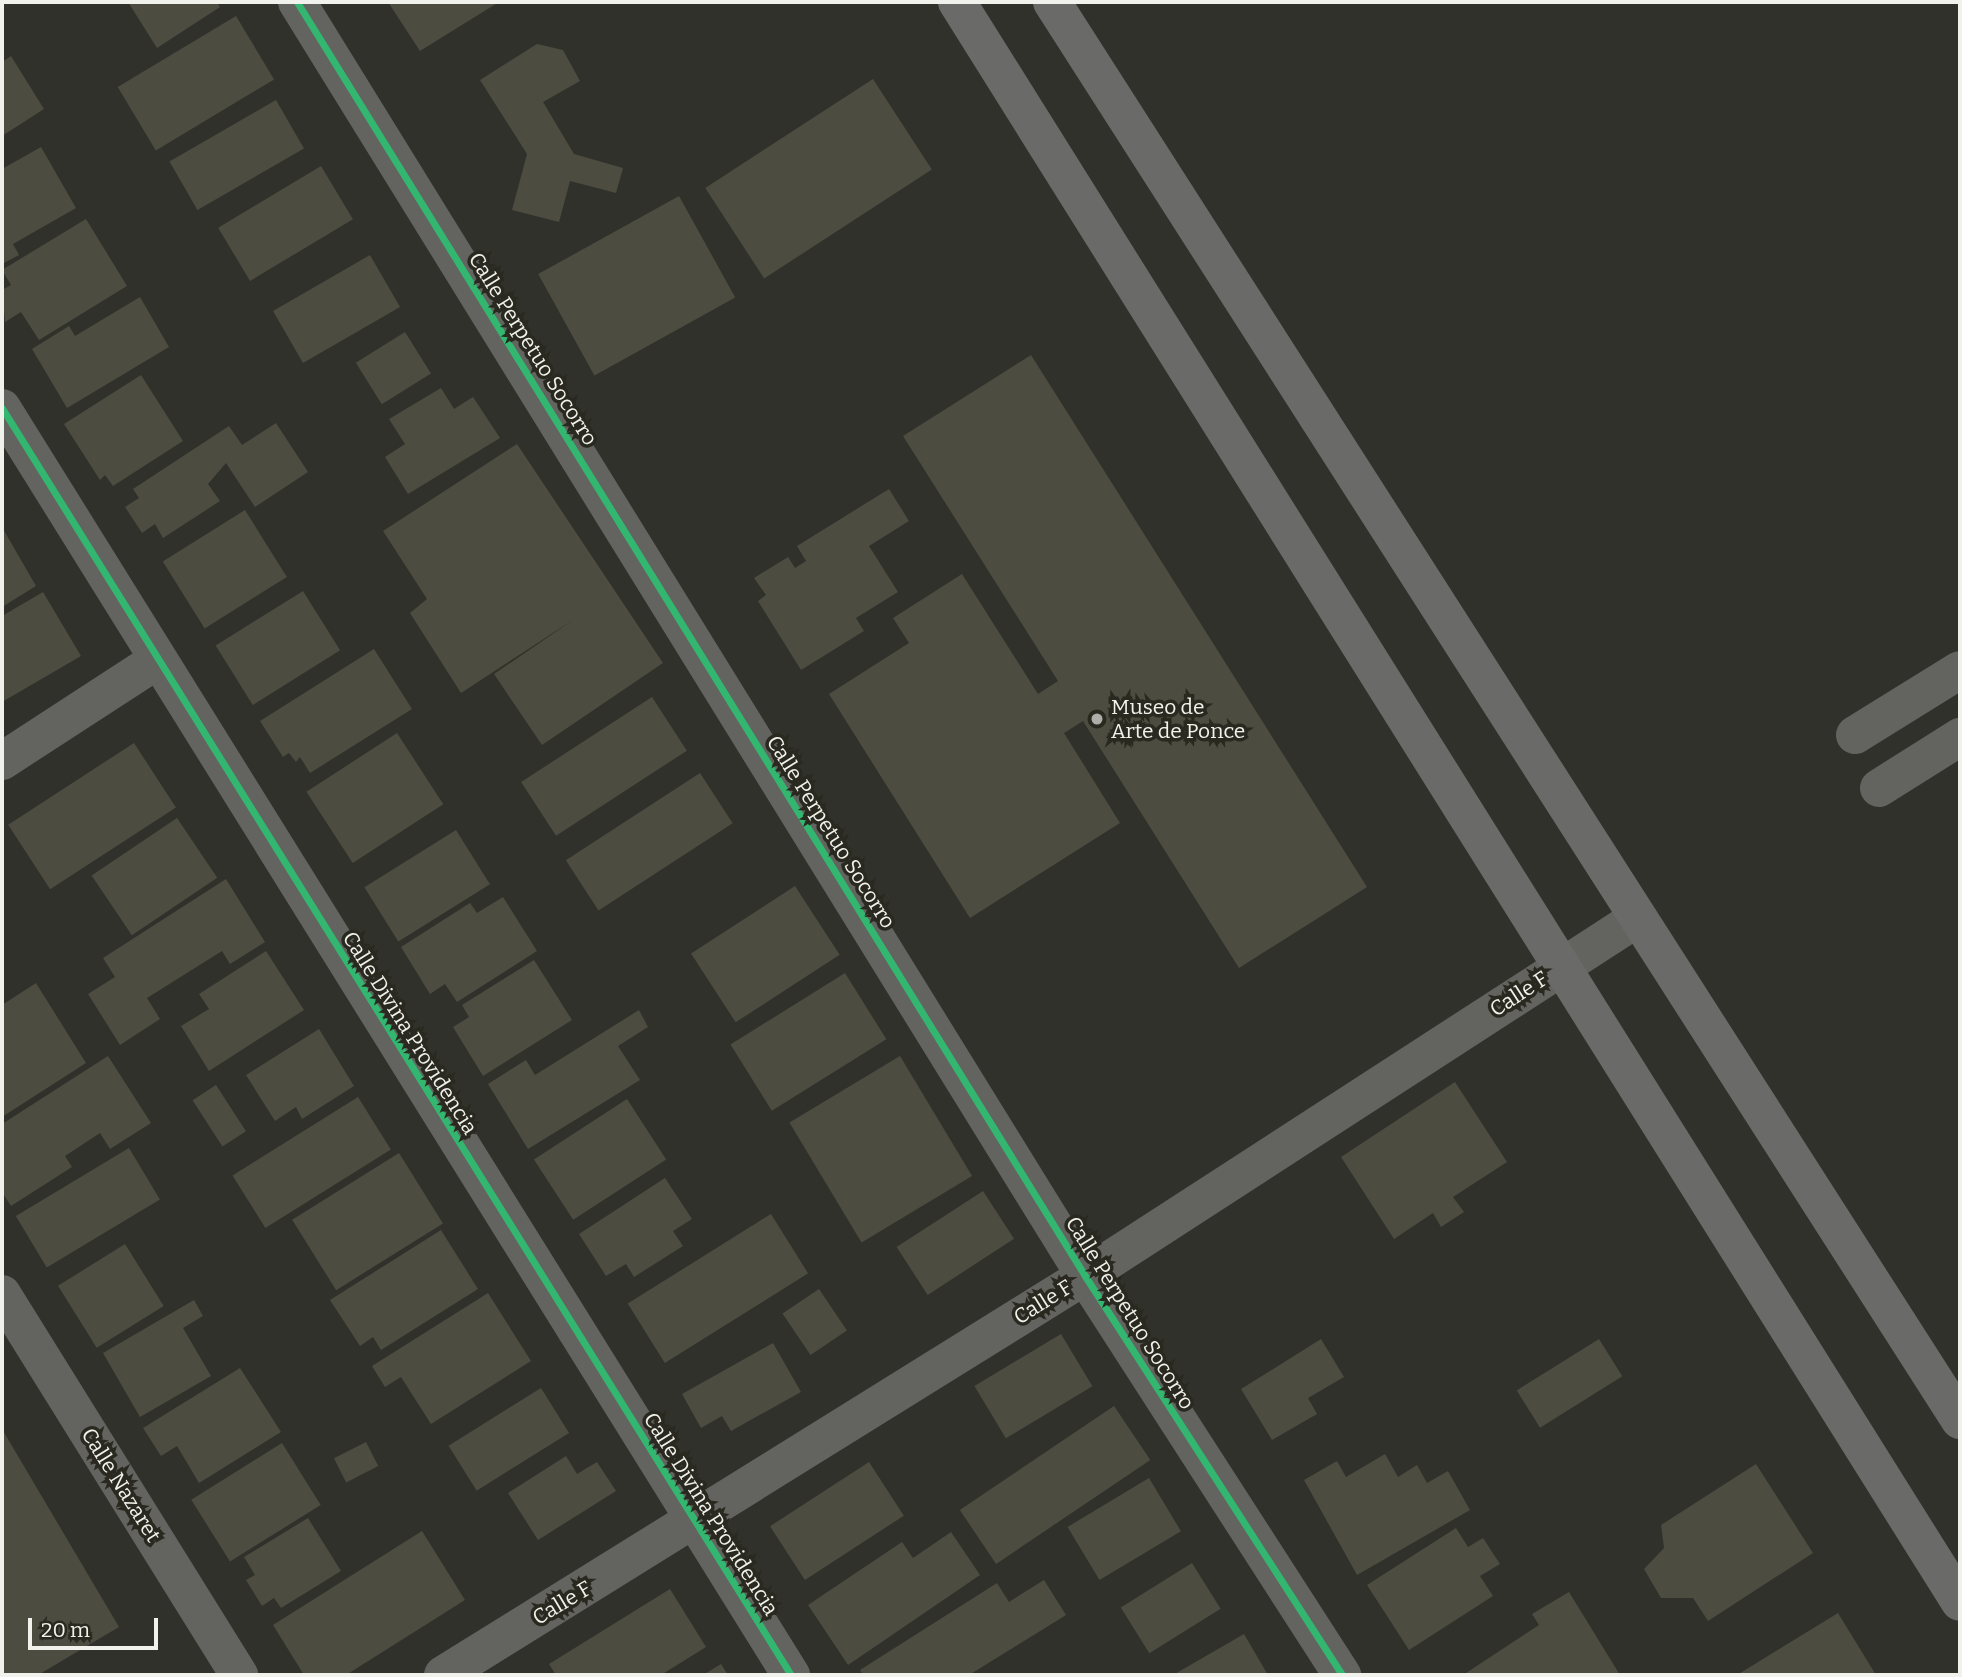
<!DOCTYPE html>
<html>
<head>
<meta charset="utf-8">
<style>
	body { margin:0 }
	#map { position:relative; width:1962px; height:1677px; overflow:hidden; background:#31312c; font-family:Bitter,serif }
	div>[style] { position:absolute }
	.building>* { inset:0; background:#4c4c40; transform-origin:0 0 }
	.minor>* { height:38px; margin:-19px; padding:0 19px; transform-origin:19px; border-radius:19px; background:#63635f }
	.major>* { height:38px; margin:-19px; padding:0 19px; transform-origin:19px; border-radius:19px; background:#6a6a68 }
	.cycleway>* { height:7px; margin:-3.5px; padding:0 3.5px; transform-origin:3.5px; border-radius:3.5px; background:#33b770 }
	.dots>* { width:19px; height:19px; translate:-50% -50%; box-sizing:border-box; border:4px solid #292920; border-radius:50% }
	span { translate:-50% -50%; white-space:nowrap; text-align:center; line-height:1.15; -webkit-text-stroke:7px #292920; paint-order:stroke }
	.street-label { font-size:21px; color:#f2f2ec }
	.poi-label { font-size:21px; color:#f2f2ec }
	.left { translate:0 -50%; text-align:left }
	.frame { position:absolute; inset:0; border:4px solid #f2f2ec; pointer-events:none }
	.scale { position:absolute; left:28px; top:1618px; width:130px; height:32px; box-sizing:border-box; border:4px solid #f2f2ec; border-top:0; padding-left:9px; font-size:21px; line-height:24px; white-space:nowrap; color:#f2f2ec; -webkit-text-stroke:5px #292920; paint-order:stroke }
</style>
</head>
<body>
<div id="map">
	<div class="building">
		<div style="clip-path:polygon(128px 2px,217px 2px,220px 7px,157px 48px)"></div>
		<div style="clip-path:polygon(388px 2px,499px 2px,420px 51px)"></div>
		<div style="left:236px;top:16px;width:74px;height:138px;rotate:59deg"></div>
		<div style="clip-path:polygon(537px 44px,563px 50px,580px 81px,543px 102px,574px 154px,623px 168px,616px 193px,570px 181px,559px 222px,512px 210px,527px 154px,480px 80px)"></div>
		<div style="clip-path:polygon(11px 56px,44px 109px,2px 136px,2px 62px)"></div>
		<div style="left:873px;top:79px;width:108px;height:200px;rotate:57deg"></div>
		<div style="left:276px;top:100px;width:56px;height:123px;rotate:60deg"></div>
		<div style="clip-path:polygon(41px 147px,76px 208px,13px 244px,19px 255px,2px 264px,2px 169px)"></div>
		<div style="left:321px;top:166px;width:62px;height:120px;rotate:59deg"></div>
		<div style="left:679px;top:196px;width:116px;height:161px;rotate:61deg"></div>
		<div style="clip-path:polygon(86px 219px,127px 286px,39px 340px,21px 312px,5px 322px,2px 290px,11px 285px,2px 270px)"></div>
		<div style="left:370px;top:255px;width:60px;height:112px;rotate:60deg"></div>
		<div style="clip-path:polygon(140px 297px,169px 347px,67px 408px,32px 349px,69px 326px,75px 336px)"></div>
		<div style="left:405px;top:332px;width:49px;height:58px;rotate:58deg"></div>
		<div style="clip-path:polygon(1031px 355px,1367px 887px,1239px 968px,1083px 721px,1064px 733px,1120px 823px,970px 918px,829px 694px,909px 643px,893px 618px,962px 574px,1038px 694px,1058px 681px,903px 436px)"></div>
		<div style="clip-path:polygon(141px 375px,183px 441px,113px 486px,105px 475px,100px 480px,64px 424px)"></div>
		<div style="clip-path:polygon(441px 388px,454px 409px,473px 397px,500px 438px,408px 494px,385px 457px,405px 444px,389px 419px)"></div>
		<div style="clip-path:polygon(276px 423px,308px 472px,255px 507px,226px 463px,208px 484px,220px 501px,163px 538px,155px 524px,142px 533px,125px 507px,139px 498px,133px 489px,229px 426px,242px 445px)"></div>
		<div style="clip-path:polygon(517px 444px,663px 663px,542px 745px,494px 674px,573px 620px,461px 693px,410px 613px,427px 599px,383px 531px)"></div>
		<div style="clip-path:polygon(889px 489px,909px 521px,869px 546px,898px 592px,856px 618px,864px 631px,801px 670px,758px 601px,766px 595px,754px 578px,788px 557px,795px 568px,806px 561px,797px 546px)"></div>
		<div style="left:245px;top:510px;width:79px;height:97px;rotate:58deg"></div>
		<div style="clip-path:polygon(2px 527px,36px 586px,2px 607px)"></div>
		<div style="left:303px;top:591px;width:70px;height:103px;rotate:58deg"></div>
		<div style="clip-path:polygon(43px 592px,81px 656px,2px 702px,2px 616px)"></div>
		<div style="clip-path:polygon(374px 649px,412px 709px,310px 773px,300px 757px,296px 762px,289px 753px,283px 757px,260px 721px)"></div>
		<div style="left:652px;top:697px;width:64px;height:156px;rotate:57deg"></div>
		<div style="left:397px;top:733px;width:85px;height:108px;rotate:57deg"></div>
		<div style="left:134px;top:743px;width:77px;height:150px;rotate:57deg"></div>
		<div style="left:700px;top:773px;width:60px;height:160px;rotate:57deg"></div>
		<div style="left:177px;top:818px;width:72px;height:103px;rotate:56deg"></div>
		<div style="left:456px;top:830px;width:64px;height:108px;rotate:58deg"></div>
		<div style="clip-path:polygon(226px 879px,265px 942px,230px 964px,222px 951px,147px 998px,160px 1019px,120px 1045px,88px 994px,115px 977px,103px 958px)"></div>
		<div style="left:795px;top:886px;width:82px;height:124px;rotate:57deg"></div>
		<div style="clip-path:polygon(503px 897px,537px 951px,457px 1002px,445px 984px,430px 994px,401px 947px,470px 903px,477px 913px)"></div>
		<div style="clip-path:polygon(266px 951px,304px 1010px,209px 1071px,181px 1026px,209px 1009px,199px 994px)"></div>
		<div style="clip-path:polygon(534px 960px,572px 1020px,483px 1076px,453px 1027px,469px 1017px,462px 1005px)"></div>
		<div style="left:845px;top:973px;width:78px;height:135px;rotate:58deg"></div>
		<div style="clip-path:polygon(36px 983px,86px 1063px,2px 1117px,2px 1005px)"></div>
		<div style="clip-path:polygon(639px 1010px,648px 1027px,618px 1046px,640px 1080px,528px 1149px,488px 1084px,526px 1060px,535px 1075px)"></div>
		<div style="clip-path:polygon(319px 1029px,354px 1086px,302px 1119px,296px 1107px,275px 1121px,246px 1075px)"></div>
		<div style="clip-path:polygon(108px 1056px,151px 1123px,110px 1149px,100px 1133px,65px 1156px,72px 1167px,11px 1206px,2px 1192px,2px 1124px)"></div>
		<div style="left:900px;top:1056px;width:140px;height:129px;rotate:59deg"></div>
		<div style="clip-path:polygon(1455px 1082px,1507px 1162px,1453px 1197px,1464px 1212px,1441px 1227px,1433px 1213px,1394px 1239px,1341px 1157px)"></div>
		<div style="left:216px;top:1085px;width:55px;height:28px;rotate:57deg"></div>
		<div style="left:358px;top:1097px;width:62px;height:148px;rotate:58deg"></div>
		<div style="left:627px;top:1099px;width:72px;height:111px;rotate:57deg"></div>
		<div style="left:129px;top:1148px;width:60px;height:132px;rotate:59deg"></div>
		<div style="left:399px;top:1153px;width:83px;height:126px;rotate:58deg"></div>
		<div style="clip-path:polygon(665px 1178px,692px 1219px,673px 1231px,683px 1246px,634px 1277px,626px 1264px,606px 1276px,579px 1234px)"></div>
		<div style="left:983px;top:1191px;width:57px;height:103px;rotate:57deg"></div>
		<div style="left:771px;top:1214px;width:70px;height:169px;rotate:58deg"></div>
		<div style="clip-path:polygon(441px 1230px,478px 1289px,381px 1350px,373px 1337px,360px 1346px,330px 1300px)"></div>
		<div style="left:125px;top:1244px;width:73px;height:79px;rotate:58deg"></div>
		<div style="left:819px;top:1289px;width:50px;height:44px;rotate:56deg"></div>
		<div style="clip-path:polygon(488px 1293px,531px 1361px,431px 1424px,401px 1377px,385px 1387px,372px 1366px)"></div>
		<div style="clip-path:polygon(194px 1300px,203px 1316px,183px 1328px,211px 1376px,140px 1417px,103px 1353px)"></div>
		<div style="left:1061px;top:1334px;width:61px;height:101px;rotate:59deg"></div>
		<div style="clip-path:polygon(1321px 1339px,1344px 1377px,1308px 1398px,1317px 1414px,1272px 1440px,1241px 1389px)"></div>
		<div style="left:1599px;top:1339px;width:44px;height:97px;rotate:58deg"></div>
		<div style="clip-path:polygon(773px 1343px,801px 1392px,731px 1431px,722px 1416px,701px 1428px,682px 1394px)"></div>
		<div style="clip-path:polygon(240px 1368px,281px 1432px,199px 1483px,177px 1446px,161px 1456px,143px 1428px)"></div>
		<div style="left:541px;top:1388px;width:53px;height:109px;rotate:58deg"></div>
		<div style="left:1114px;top:1406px;width:65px;height:186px;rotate:56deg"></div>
		<div style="clip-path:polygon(2px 1429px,119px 1627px,38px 1675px,2px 1675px)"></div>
		<div style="left:366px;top:1442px;width:27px;height:36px;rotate:63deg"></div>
		<div style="left:282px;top:1443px;width:73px;height:107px;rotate:58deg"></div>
		<div style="clip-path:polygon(1385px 1454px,1398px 1477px,1417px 1465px,1427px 1483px,1448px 1471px,1470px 1510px,1357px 1575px,1304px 1480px,1337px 1461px,1346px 1477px)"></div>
		<div style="clip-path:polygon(566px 1456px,577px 1474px,597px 1462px,616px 1491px,538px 1540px,508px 1493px)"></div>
		<div style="left:869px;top:1462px;width:64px;height:118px;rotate:57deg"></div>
		<div style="clip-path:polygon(1756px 1464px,1813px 1553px,1708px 1621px,1693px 1598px,1661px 1598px,1644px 1569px,1664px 1548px,1661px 1525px)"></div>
		<div style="left:1149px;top:1478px;width:62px;height:95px;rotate:59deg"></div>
		<div style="clip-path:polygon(308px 1518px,341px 1571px,281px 1608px,274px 1598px,262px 1606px,246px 1580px,255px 1575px,244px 1557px)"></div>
		<div style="clip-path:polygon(1456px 1528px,1468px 1547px,1483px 1538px,1500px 1564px,1480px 1576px,1493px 1596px,1409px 1650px,1367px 1585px)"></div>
		<div style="clip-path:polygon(422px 1531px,465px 1600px,346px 1675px,304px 1675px,273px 1625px)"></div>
		<div style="clip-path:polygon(951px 1532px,980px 1575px,848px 1665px,808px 1605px,902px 1542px,913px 1558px)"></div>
		<div style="left:1192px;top:1563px;width:54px;height:84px;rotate:58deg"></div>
		<div style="clip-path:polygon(1044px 1580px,1066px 1615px,969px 1675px,863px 1675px,860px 1670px,997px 1583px,1009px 1602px)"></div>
		<div style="clip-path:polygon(670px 1589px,706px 1647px,661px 1675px,556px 1675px,549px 1664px)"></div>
		<div style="clip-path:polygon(1569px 1592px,1620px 1675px,1463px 1675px,1539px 1625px,1532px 1614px)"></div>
		<div style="clip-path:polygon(1838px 1613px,1876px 1675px,1737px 1675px)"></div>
		<div style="clip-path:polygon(1244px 1634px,1268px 1675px,1173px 1675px)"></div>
		<div style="clip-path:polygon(721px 1664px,728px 1675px,703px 1675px)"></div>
	</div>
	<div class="minor">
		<div style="left:297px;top:2px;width:1498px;rotate:58.26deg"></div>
		<div style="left:1085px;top:1276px;width:475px;rotate:57.2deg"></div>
		<div style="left:2px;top:408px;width:1493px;rotate:58.09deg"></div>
		<div style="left:1855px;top:735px;width:123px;rotate:-31.8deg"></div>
		<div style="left:2px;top:761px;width:184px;rotate:-33deg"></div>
		<div style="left:1879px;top:788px;width:96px;rotate:-32.2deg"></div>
		<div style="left:2px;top:1294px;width:449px;rotate:58.1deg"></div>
		<div style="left:443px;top:1675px;width:756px;rotate:-31.86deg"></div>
		<div style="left:1085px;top:1276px;width:657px;rotate:-32.94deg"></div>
	</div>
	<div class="major">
		<div style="left:957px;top:2px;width:1888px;rotate:57.92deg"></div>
		<div style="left:1052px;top:2px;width:1684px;rotate:57.37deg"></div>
	</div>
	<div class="cycleway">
		<div style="left:297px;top:2px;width:1498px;rotate:58.26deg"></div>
		<div style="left:1085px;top:1276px;width:475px;rotate:57.2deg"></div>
		<div style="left:2px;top:408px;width:1493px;rotate:58.09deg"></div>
	</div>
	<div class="dots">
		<div style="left:1097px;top:719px;background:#aeaea9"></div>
	</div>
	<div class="street-label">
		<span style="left:533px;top:349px;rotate:58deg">Calle Perpetuo Socorro</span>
		<span style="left:831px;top:832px;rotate:58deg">Calle Perpetuo Socorro</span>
		<span style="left:1519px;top:994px;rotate:-33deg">Calle F</span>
		<span style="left:410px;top:1033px;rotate:58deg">Calle Divina Providencia</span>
		<span style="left:1043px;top:1302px;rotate:-32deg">Calle F</span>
		<span style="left:1130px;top:1313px;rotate:58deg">Calle Perpetuo Socorro</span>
		<span style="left:121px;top:1485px;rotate:58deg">Calle Nazaret</span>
		<span style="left:711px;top:1514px;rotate:58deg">Calle Divina Providencia</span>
		<span style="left:562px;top:1603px;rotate:-31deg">Calle F</span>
	</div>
	<div class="poi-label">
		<span class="left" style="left:1111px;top:719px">Museo de<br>Arte de Ponce</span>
	</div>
	<div class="frame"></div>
	<div class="scale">20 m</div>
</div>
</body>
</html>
